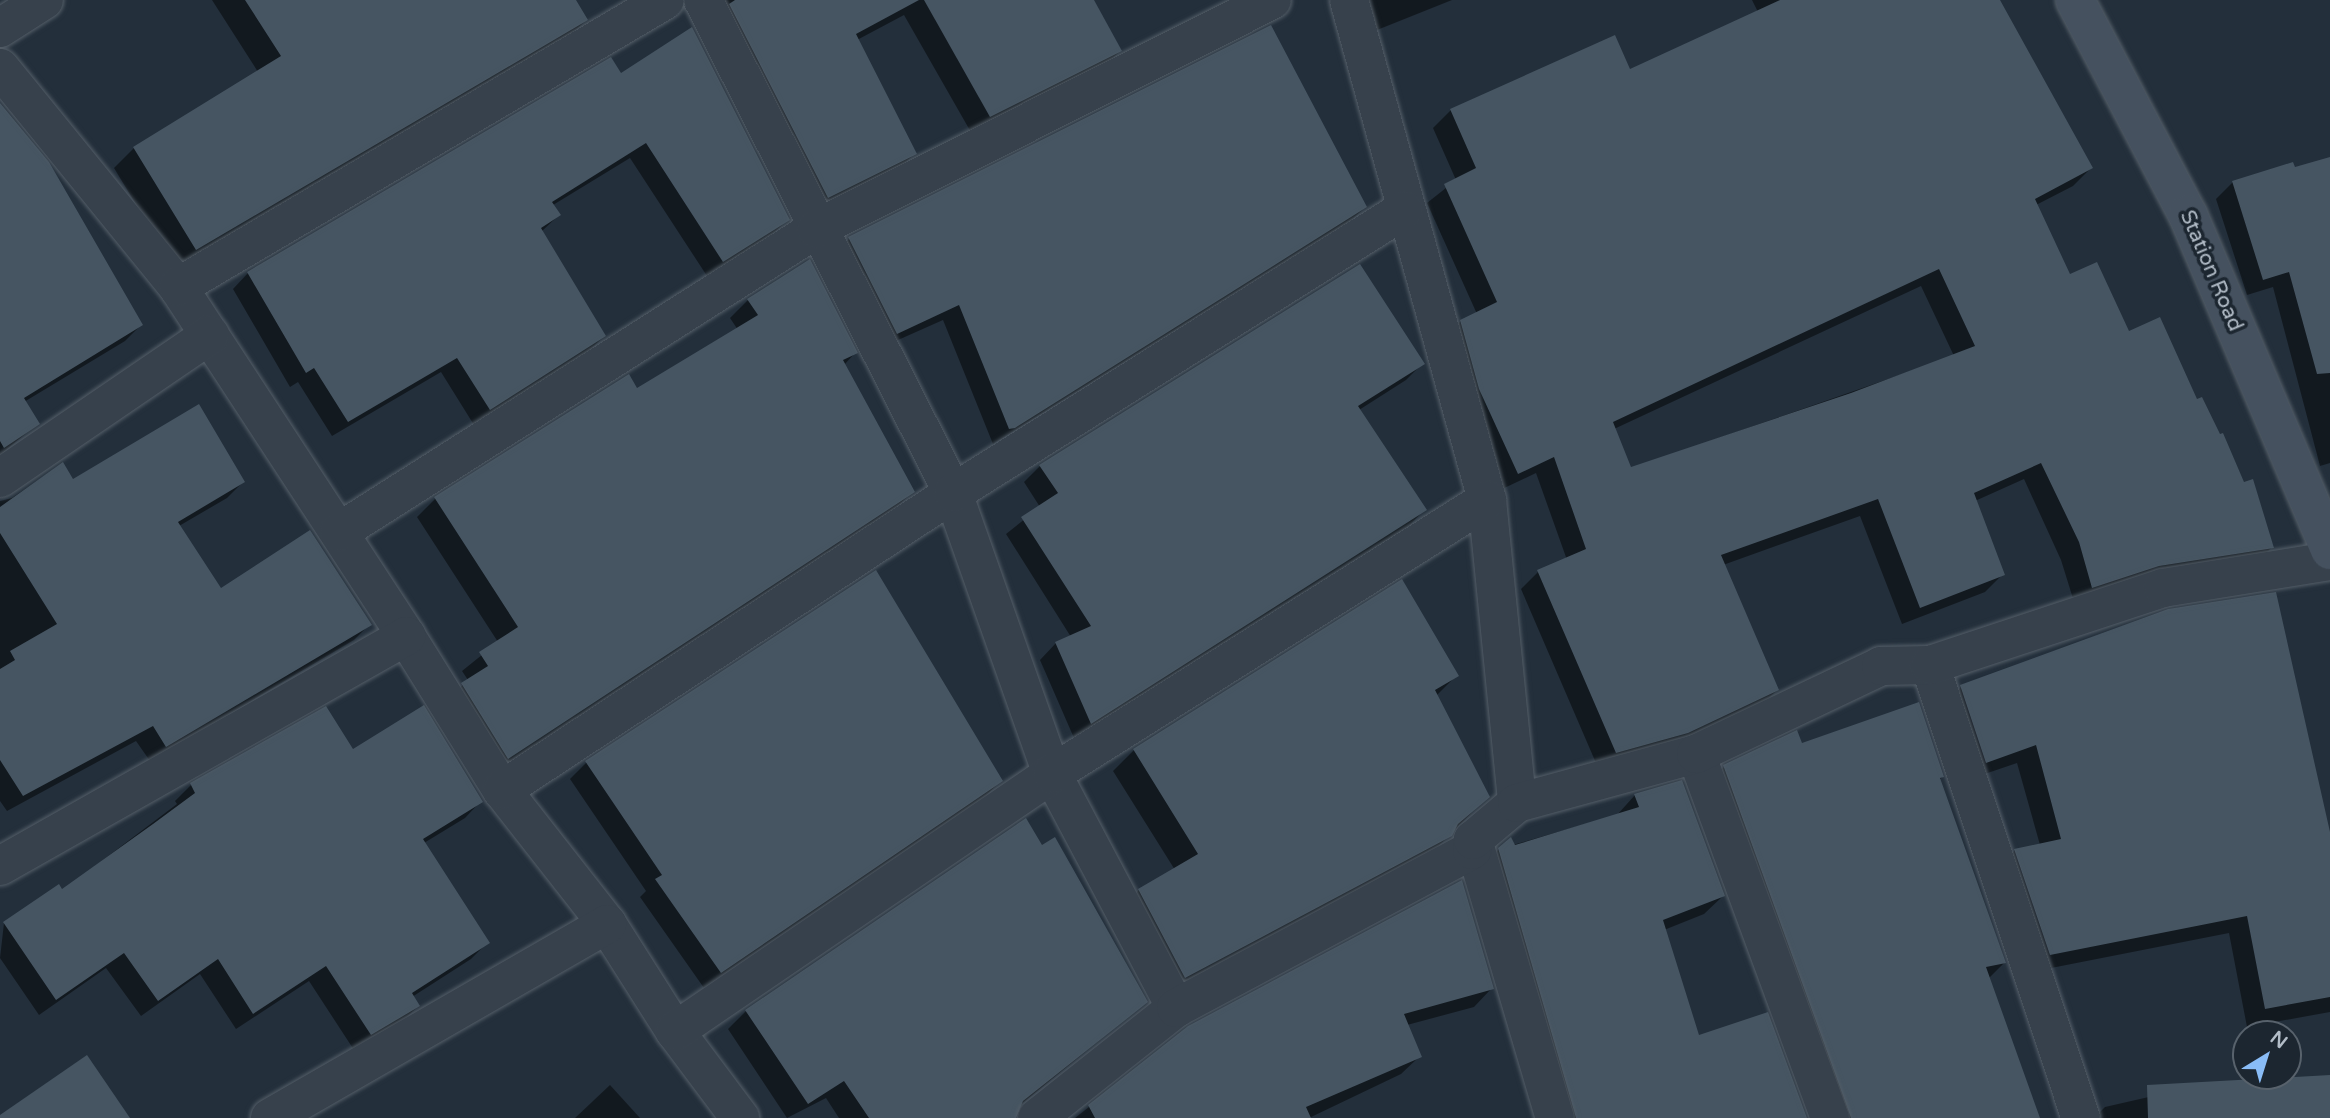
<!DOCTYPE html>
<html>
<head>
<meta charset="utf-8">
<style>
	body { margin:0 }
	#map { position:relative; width:2330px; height:1118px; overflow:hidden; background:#232f3b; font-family:"Varela Round",sans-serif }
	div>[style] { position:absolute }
	.shadow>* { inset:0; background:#0007 }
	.building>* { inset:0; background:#465562 }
	.roads { filter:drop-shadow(0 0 2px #555f69) drop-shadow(0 0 2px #555f69) }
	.minor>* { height:38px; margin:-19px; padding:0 19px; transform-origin:19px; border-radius:19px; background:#37414c }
	.secondary>* { height:38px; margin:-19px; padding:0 19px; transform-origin:19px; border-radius:19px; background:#45515f }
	span { translate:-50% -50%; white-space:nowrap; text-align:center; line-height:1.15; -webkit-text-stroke:7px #1c2630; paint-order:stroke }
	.street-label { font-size:21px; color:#b2bcc7 }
	.north { position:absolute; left:2232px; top:1020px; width:70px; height:70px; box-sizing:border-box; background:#1c2630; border:2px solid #58626c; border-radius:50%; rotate:38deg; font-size:19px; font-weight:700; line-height:28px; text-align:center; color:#b2bcc7 }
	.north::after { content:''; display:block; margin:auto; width:24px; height:32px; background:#89bcf6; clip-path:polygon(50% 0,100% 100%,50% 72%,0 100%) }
</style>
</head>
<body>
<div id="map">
	<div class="shadow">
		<div style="clip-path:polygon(212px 0,574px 0,586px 20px,566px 40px,175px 269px,114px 168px,134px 148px,258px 72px)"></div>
		<div style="clip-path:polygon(722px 0,1092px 0,1120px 51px,1102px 69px,972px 134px,904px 15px,857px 40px,915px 153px,897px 171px,810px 215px)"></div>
		<div style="clip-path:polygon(1365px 0,1452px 0,1377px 30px)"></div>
		<div style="clip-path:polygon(evenodd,1752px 0,1999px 0,2091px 168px,2073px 186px,2036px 205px,2069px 277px,2196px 401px,2272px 547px,2255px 565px,2075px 605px,2061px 560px,2024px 479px,1975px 501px,2003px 574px,1985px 592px,1902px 624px,1860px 516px,1723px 565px,1777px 690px,1760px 707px,1669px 750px,1599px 770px,1521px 589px,1538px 572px,1567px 560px,1536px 473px,1500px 490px,1443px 339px,1461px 321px,1477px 314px,1427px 203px,1456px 180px,1433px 128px,1451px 110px,1630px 72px,1758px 12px,1752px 0,1921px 286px,1954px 356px,1630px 469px,1614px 429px,1921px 286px)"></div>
		<div style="clip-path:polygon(620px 76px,788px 219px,772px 235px,707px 276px,630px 158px,553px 205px,559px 215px,541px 232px,604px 336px,588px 352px,474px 425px,441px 372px,332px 436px,298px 382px,290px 387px,233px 289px,248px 273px)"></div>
		<div style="clip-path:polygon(0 105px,141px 325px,125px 341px,24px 402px,37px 424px,0 455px)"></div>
		<div style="clip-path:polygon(2330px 159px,2330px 463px,2320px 466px,2273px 287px,2247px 295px,2216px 199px,2233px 182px)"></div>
		<div style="clip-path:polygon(1365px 207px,1349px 223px,993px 444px,943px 320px,880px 348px,833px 255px,849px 239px)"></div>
		<div style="clip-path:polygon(748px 300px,855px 353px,844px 365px,913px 491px,895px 509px,490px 775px,444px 702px,468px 680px,462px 671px,498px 642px,417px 517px,435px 499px,637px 391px,738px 330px,730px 318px)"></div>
		<div style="clip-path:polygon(1422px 364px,1406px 380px,1359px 410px,1425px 509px,1409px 526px,1074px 738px,1040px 660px,1056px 643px,1071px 637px,1006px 534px,1040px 507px,1024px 482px,1040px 466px)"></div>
		<div style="clip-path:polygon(62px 464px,72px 481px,243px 482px,227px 498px,179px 526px,220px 590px,370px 624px,354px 640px,150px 761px,136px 741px,7px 811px,0 801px,0 501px,12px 498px)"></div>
		<div style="clip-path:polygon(1457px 675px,1436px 696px,1488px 796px,1429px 856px,1164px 998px,1118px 911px,1139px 890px,1175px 870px,1113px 771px,1134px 750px)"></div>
		<div style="clip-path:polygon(1961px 687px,2330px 844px,2330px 1012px,2247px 1027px,2229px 933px,2031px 972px,1997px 869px,2015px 850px,2040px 845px,2017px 763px,1967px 780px,1942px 706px)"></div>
		<div style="clip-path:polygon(1801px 745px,1942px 777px,1939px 780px,2004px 963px,1989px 978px,2038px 1118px,1828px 1118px,1706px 786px,1724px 767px)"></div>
		<div style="clip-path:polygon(352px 751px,481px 801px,465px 818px,424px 843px,488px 942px,471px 959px,412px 997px,418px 1006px,402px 1022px,354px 1050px,309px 981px,236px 1029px,200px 974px,141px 1016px,106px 968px,39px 1015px,0 958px,4px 923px,62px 891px,177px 804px,175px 801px,191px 785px)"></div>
		<div style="clip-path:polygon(586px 763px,1001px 780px,985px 797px,704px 988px,640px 897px,646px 891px,570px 779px)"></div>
		<div style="clip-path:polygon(1635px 795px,1723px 896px,1704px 914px,1664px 930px,1698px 1037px,1805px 1118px,1554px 1118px,1480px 868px,1499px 849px,1617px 815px)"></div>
		<div style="clip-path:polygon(1492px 988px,1474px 1007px,1407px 1025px,1420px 1056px,1401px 1074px,1309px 1118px,1075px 1118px,1189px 1028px)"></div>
		<div style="clip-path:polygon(1146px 1002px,1019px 1106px,1015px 1118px,839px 1118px,826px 1098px,787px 1118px,728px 1029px,746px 1011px)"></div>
		<div style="clip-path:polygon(2330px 1077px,2330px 1118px,2094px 1118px,2105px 1107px,2210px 1083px)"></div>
		<div style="clip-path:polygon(610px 1085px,640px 1118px,575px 1118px)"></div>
	</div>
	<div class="building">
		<div style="clip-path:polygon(245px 0,576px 0,588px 20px,196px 250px,133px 147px,281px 56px)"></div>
		<div style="clip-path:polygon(735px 0,919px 0,856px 34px,917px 154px,828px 198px,729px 4px)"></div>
		<div style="clip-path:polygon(924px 0,1094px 0,1122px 51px,990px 117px)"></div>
		<div style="clip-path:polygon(evenodd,1780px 0,2000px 0,2093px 168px,2035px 199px,2070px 274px,2097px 262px,2129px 331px,2160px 317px,2197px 399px,2202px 397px,2220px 434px,2223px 433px,2244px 482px,2253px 479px,2274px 548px,2159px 566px,2092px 588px,2079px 542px,2041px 463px,1974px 493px,2005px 575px,1920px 608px,1878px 499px,1721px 555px,1779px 690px,1688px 733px,1616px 753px,1537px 570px,1586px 549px,1554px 457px,1518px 474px,1479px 389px,1460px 320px,1497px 302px,1444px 184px,1476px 168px,1450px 109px,1615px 35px,1630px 69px,1780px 0,1939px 269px,1975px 346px,1851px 393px,1631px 467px,1613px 422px,1939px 269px)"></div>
		<div style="clip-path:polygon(1271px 25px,1367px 207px,1015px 428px,1009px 429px,959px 305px,897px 334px,848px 237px)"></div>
		<div style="clip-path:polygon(692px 27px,790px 220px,723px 262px,646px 143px,552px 202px,561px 215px,541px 228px,606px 336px,490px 410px,457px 358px,348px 422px,314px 368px,306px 373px,247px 272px,611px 57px,621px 73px)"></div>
		<div style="clip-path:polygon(0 103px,49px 162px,143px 325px,24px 398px,40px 424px,4px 448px,0 441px)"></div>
		<div style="clip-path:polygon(2330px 157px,2330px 373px,2317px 374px,2289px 272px,2263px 280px,2232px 181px,2293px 162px,2295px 167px)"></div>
		<div style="clip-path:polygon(810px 259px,858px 353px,843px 360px,915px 492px,508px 759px,461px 683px,488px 666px,479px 652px,518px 627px,434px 497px,629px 374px,637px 388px,758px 315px,747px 299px)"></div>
		<div style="clip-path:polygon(1360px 264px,1425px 364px,1358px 406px,1427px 510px,1091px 724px,1055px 642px,1091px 626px,1021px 517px,1058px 493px,1039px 465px)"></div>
		<div style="clip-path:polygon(199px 404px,245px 482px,178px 522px,221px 588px,310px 530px,372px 625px,166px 747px,153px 726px,23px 796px,0 760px,0 669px,15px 660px,10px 651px,57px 624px,0 533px,0 507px,63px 462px,73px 479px)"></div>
		<div style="clip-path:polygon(876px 570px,1003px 781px,721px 973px,655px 879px,662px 875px,585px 761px)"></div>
		<div style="clip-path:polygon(1402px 579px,1459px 676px,1435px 690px,1490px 797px,1458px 824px,1452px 836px,1185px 978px,1138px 889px,1198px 854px,1133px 749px)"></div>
		<div style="clip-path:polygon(2276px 592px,2330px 832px,2330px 997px,2265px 1009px,2247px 916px,2050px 955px,2014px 849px,2061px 839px,2036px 745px,1986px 763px,1960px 685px,2168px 609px)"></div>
		<div style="clip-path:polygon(1919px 702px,1944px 777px,1940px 778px,2006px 963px,1986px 967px,2040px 1118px,1851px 1118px,1723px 765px,1797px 730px,1802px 743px)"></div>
		<div style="clip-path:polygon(424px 705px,483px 802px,423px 839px,490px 943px,412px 993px,420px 1006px,371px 1035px,326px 966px,253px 1014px,218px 959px,158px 1001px,124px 953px,56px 1000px,3px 922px,59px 884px,62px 889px,153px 824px,195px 793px,190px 783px,326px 706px,353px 749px)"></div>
		<div style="clip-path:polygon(1682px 780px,1725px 896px,1663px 920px,1699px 1035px,1768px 1012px,1807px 1118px,1576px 1118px,1498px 848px,1511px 837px,1515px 845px,1639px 807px,1634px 794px)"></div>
		<div style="clip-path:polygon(1026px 818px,1042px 845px,1055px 837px,1148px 1002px,1023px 1101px,1016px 1118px,869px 1118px,844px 1081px,808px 1104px,745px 1010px)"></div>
		<div style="clip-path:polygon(1462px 880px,1494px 989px,1404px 1014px,1422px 1057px,1306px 1107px,1311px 1118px,1095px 1118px,1088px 1105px,1188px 1026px)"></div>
		<div style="clip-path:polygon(87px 1055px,130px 1118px,0 1118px,0 1115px)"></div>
		<div style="clip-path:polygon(2330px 1075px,2330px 1118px,2148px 1118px,2147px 1085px)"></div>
	</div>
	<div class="roads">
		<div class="minor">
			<div style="left:703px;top:0;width:553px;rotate:63.11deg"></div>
			<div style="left:953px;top:493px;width:298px;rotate:70.6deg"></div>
			<div style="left:1052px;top:774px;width:265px;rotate:62.1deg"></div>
			<div style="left:1349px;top:0;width:519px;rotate:74.57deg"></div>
			<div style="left:1487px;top:500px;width:304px;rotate:84.3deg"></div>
			<div style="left:0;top:28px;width:52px;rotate:-32.5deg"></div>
			<div style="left:0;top:68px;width:282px;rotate:50.9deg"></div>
			<div style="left:178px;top:287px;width:417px;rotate:56.8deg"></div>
			<div style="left:406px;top:636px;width:181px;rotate:58.1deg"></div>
			<div style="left:502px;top:790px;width:170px;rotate:51.9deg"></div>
			<div style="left:607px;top:924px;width:127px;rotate:57.6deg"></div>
			<div style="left:675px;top:1031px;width:109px;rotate:53.2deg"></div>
			<div style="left:178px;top:287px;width:565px;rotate:-30.51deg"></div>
			<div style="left:0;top:478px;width:254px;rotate:-34.3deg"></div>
			<div style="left:339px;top:532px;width:565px;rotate:-32.42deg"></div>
			<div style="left:816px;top:229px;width:510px;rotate:-26.67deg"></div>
			<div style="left:1930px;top:665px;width:478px;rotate:71.6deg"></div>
			<div style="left:1696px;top:754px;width:388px;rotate:69.8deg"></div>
			<div style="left:502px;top:790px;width:540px;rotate:-33.37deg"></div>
			<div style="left:953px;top:493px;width:532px;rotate:-32.11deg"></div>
			<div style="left:1473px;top:840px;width:290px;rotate:73.6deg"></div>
			<div style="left:0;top:866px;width:467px;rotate:-29.5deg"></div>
			<div style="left:675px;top:1031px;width:456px;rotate:-34.3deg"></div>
			<div style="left:1052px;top:774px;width:514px;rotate:-32.21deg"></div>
			<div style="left:270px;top:1118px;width:389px;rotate:-29.9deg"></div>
			<div style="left:1037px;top:1118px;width:177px;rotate:-38.4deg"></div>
			<div style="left:1176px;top:1008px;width:336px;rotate:-28.1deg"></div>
			<div style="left:1472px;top:850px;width:10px;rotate:-84deg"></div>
			<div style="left:1473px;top:840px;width:57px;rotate:-40.1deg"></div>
			<div style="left:1517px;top:803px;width:186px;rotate:-15.3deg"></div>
			<div style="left:1696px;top:754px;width:205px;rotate:-25.4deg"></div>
			<div style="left:1881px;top:666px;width:49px;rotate:-1.2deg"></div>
			<div style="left:1930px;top:665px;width:245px;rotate:-18.3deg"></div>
			<div style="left:2163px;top:588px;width:169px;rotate:-9.2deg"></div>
		</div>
		<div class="secondary">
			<div style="left:2075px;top:0;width:243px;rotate:62.3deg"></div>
			<div style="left:2188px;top:215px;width:364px;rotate:67deg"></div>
		</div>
	</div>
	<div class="street-label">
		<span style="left:2211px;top:271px;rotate:67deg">Station Road</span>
	</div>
	<div class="north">N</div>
</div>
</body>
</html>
